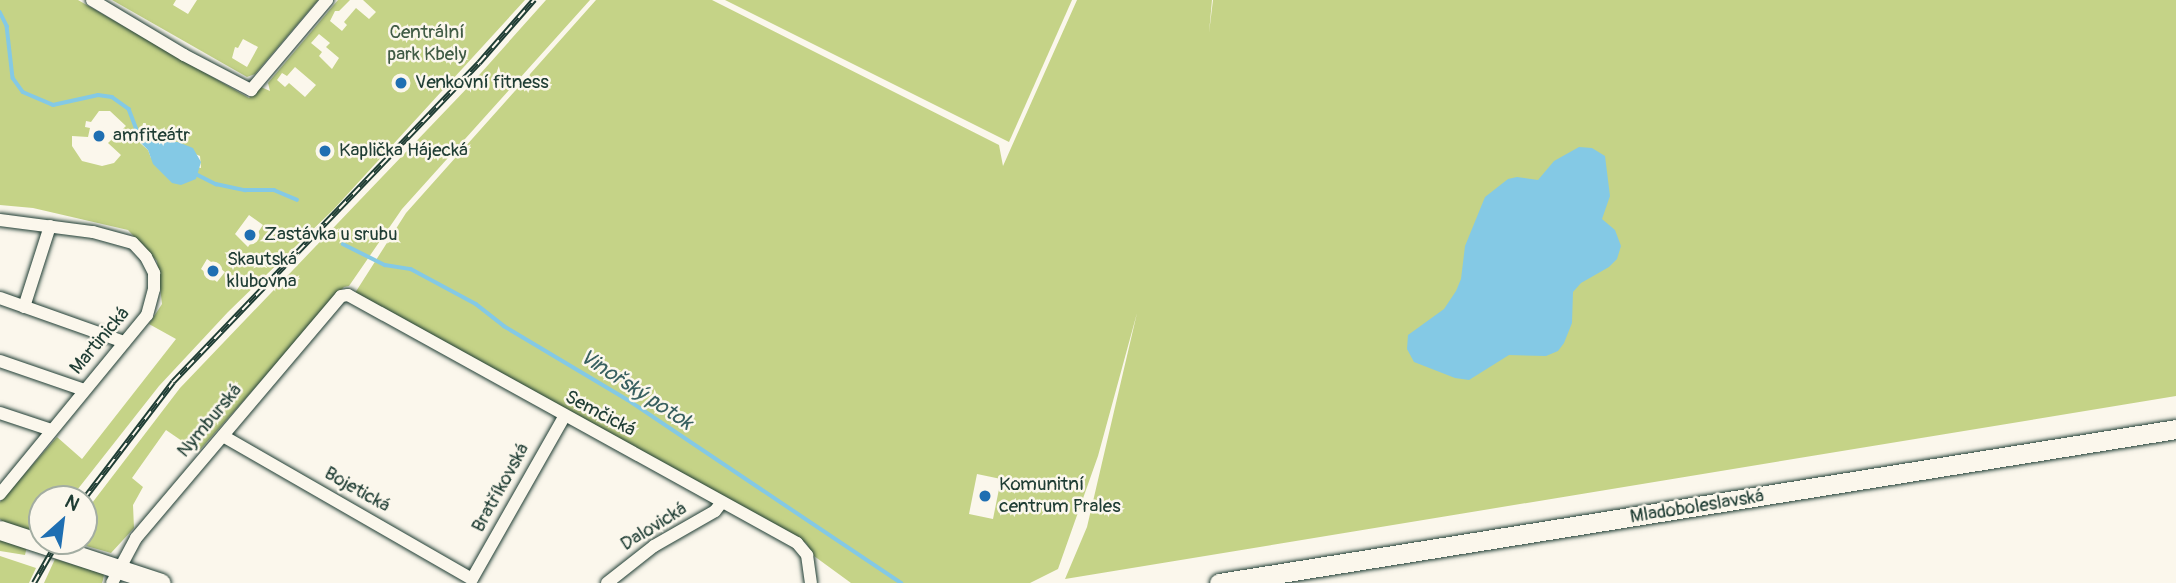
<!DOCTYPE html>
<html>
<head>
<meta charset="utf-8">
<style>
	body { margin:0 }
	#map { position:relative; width:2176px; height:583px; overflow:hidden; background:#fbf7ec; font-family:Pangolin,sans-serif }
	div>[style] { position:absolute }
	.green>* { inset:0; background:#c5d387 }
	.water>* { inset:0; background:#84c9e5 }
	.stream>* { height:3.5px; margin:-1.75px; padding:0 1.75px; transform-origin:1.75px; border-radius:1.75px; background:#84c9e5 }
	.roads { filter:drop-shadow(0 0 2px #1f3d34) drop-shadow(0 0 2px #1f3d34) }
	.street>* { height:12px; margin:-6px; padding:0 6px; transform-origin:6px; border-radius:6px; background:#fbf7ec }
	.secondary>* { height:19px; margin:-9.5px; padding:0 9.5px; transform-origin:9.5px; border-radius:9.5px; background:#fbf7ec }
	.rail>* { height:6px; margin-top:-3px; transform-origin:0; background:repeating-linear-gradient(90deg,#fbf7ec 0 10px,#1f3d34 0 20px); box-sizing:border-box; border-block:2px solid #1f3d34 }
	.dots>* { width:19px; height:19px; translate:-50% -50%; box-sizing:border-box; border:4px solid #fbf7ec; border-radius:50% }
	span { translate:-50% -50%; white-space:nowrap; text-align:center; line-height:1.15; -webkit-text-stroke:5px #fbf7ec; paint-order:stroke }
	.park-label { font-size:19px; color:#405b45 }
	.poi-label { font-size:19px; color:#1f3d34 }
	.left { translate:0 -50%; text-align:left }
	.street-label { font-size:19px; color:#1f3d34 }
	.water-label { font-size:21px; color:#386060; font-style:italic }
	.north { position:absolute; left:28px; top:485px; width:70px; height:70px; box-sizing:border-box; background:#fbf7ec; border:2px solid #a3ada2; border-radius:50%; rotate:28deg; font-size:19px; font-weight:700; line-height:28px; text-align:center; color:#1f3d34 }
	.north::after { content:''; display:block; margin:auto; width:24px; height:32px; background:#1f6fb2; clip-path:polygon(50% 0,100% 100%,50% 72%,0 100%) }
</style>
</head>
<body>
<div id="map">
	<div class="green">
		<div style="clip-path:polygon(evenodd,0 0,78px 0,249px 98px,261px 87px,270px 91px,268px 83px,338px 0,350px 0,339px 11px,335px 11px,330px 21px,342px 31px,347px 25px,344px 22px,356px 8px,369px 19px,376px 12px,363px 0,525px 0,334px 209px,228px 312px,159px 386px,70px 499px,42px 499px,42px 536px,3px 522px,0 519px,0 502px,57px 437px,82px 459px,176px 339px,149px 324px,162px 304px,157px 261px,128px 230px,33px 208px,0 205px,0 0,319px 34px,330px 43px,326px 47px,339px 58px,332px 69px,319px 56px,322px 52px,311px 43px,319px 34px,0 0,295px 67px,316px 85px,305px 97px,289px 83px,285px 87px,277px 80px,282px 73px,287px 76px,295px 67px,0 0,99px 111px,110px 111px,126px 126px,108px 143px,121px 155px,114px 163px,102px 166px,82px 161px,72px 146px,72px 136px,88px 137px,90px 128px,85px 127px,86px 121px,91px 122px,99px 111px,0 0,142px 135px,151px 140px,164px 141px,200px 156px,201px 168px,151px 158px,148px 150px,140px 143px,142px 135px,0 0,249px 215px,263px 225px,248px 247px,235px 234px,249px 215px,0 0,207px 259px,225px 272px,217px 282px,201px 269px,207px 259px)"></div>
		<div style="clip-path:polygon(evenodd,112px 0,176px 0,173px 5px,188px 14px,197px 0,318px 0,255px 74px,247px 77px,112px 0,243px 39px,258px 47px,247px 67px,232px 58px,235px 47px,238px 48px,243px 39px)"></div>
		<div style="clip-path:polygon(546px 0,590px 0,402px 209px,349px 286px,344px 287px,198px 452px,166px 430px,132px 478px,143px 487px,133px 505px,134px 528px,111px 553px,69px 541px,84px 541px,84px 515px,89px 507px,180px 388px,472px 83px)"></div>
		<div style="clip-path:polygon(evenodd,596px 0,712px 0,999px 145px,1003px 166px,1077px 0,1212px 0,1209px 33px,1213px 0,2176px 0,2176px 396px,1065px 579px,1087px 527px,1137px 313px,1098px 456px,1058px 569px,1030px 583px,851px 583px,814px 556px,806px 543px,355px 293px,406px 213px,596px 0,977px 474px,1001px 479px,993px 519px,969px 514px,977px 474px)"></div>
		<div style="clip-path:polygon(725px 0,1072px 0,1009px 142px)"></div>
		<div style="clip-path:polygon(0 537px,27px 546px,25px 555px,0 551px)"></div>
		<div style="clip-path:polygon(0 556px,36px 568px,29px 583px,0 583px)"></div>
		<div style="clip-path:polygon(55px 559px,104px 574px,103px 580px,102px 583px,44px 583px)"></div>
	</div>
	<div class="water">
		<div style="clip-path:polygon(139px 132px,151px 140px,178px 142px,193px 148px,201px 162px,196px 179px,181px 185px,172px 183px,153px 164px,148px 150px,137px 139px,135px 135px)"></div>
		<div style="clip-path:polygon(1579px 147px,1592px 148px,1605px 156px,1610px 196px,1602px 219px,1615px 230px,1621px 246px,1617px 259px,1609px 267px,1581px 283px,1573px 292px,1572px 323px,1564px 343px,1558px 351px,1546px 356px,1509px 355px,1469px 380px,1455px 378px,1414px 362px,1407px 349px,1408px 335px,1444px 309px,1456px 291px,1461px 279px,1465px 246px,1485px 197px,1508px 179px,1517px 177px,1538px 180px,1554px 161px)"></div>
	</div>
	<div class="stream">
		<div style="left:0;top:12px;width:16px;rotate:63deg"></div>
		<div style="left:7px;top:26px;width:52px;rotate:83.4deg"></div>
		<div style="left:13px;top:78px;width:17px;rotate:54deg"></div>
		<div style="left:23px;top:92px;width:33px;rotate:23deg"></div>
		<div style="left:53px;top:105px;width:46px;rotate:-12.5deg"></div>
		<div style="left:98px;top:95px;width:14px;rotate:8deg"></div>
		<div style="left:112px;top:97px;width:21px;rotate:35deg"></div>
		<div style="left:129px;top:109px;width:28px;rotate:69deg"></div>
		<div style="left:194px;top:173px;width:25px;rotate:27deg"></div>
		<div style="left:216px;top:184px;width:30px;rotate:12deg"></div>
		<div style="left:245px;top:190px;width:29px"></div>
		<div style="left:274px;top:190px;width:25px;rotate:23deg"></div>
		<div style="left:343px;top:244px;width:47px;rotate:26.6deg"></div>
		<div style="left:385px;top:265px;width:26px;rotate:9deg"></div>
		<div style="left:411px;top:269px;width:74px;rotate:28.3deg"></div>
		<div style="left:476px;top:304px;width:36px;rotate:38deg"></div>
		<div style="left:504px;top:326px;width:144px;rotate:30.8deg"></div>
		<div style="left:628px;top:400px;width:329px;rotate:33.8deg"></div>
	</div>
	<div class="roads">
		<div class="street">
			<div style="left:92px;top:0;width:107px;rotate:30.9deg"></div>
			<div style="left:184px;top:55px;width:76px;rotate:27.6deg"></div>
			<div style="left:251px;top:90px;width:118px;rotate:-49.8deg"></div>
			<div style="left:0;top:220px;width:94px;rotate:7.4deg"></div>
			<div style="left:93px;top:232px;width:41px;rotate:15.4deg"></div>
			<div style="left:133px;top:243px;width:19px;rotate:47deg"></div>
			<div style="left:146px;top:257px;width:18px;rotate:63deg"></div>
			<div style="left:154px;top:273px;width:16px;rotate:90deg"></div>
			<div style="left:154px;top:289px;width:27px;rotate:105deg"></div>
			<div style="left:147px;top:315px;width:232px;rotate:129.4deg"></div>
			<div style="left:0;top:298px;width:132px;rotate:19.5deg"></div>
			<div style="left:24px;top:307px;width:85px;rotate:-72.2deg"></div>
			<div style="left:0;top:361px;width:89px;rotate:19deg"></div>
			<div style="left:0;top:413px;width:54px;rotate:18.4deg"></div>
			<div style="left:223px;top:436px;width:287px;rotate:29.9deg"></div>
			<div style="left:472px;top:579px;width:186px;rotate:-60.4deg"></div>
			<div style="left:112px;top:583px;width:51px;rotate:-61.9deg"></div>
			<div style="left:136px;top:538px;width:317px;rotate:-49.7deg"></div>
			<div style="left:341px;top:296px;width:7px;rotate:-8deg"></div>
			<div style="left:348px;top:295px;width:513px;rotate:28.91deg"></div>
			<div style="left:797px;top:543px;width:16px;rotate:50deg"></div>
			<div style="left:807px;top:555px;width:28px;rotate:82deg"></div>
			<div style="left:607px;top:583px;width:60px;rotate:-38.2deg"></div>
			<div style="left:654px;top:546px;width:70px;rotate:-29.8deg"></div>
			<div style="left:715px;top:511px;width:11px;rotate:-52deg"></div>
		</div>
		<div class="secondary">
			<div style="left:0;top:530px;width:169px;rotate:18.2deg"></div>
			<div style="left:1219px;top:583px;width:969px;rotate:-9.14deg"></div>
		</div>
	</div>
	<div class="rail">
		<div style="left:84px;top:499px;width:147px;rotate:-52.7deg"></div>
		<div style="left:173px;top:382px;width:442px;rotate:-46.2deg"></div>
		<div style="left:479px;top:63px;width:84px;rotate:-48.9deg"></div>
		<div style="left:34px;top:583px;width:48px;rotate:-60.3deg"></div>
	</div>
	<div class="dots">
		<div style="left:401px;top:83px;background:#1f6fb2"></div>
		<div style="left:99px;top:136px;background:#1f6fb2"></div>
		<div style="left:325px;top:151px;background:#1f6fb2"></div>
		<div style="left:250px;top:235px;background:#1f6fb2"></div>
		<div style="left:213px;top:271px;background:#1f6fb2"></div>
		<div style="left:985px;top:496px;background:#1f6fb2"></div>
	</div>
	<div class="park-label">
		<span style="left:427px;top:44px">Centrální<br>park Kbely</span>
	</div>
	<div class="poi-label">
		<span class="left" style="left:415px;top:83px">Venkovní fitness</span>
		<span class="left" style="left:113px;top:136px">amfiteátr</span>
		<span class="left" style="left:339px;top:151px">Kaplička Hájecká</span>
		<span class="left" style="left:264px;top:235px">Zastávka u srubu</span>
		<span class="left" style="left:227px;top:271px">Skautská<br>klubovna</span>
		<span class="left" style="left:999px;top:496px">Komunitní<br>centrum Prales</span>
	</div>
	<div class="street-label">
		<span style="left:100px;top:341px;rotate:-50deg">Martinická</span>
		<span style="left:600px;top:414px;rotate:28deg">Semčická</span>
		<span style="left:210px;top:421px;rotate:-50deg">Nymburská</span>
		<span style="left:501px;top:488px;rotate:-61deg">Bratříkovská</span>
		<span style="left:357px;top:490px;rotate:30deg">Bojetická</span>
		<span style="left:1697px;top:507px;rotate:-9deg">Mladoboleslavská</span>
		<span style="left:654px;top:527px;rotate:-32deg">Dalovická</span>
	</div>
	<div class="water-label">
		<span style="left:636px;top:390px;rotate:33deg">Vinořský potok</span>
	</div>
	<div class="north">N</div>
</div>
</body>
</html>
